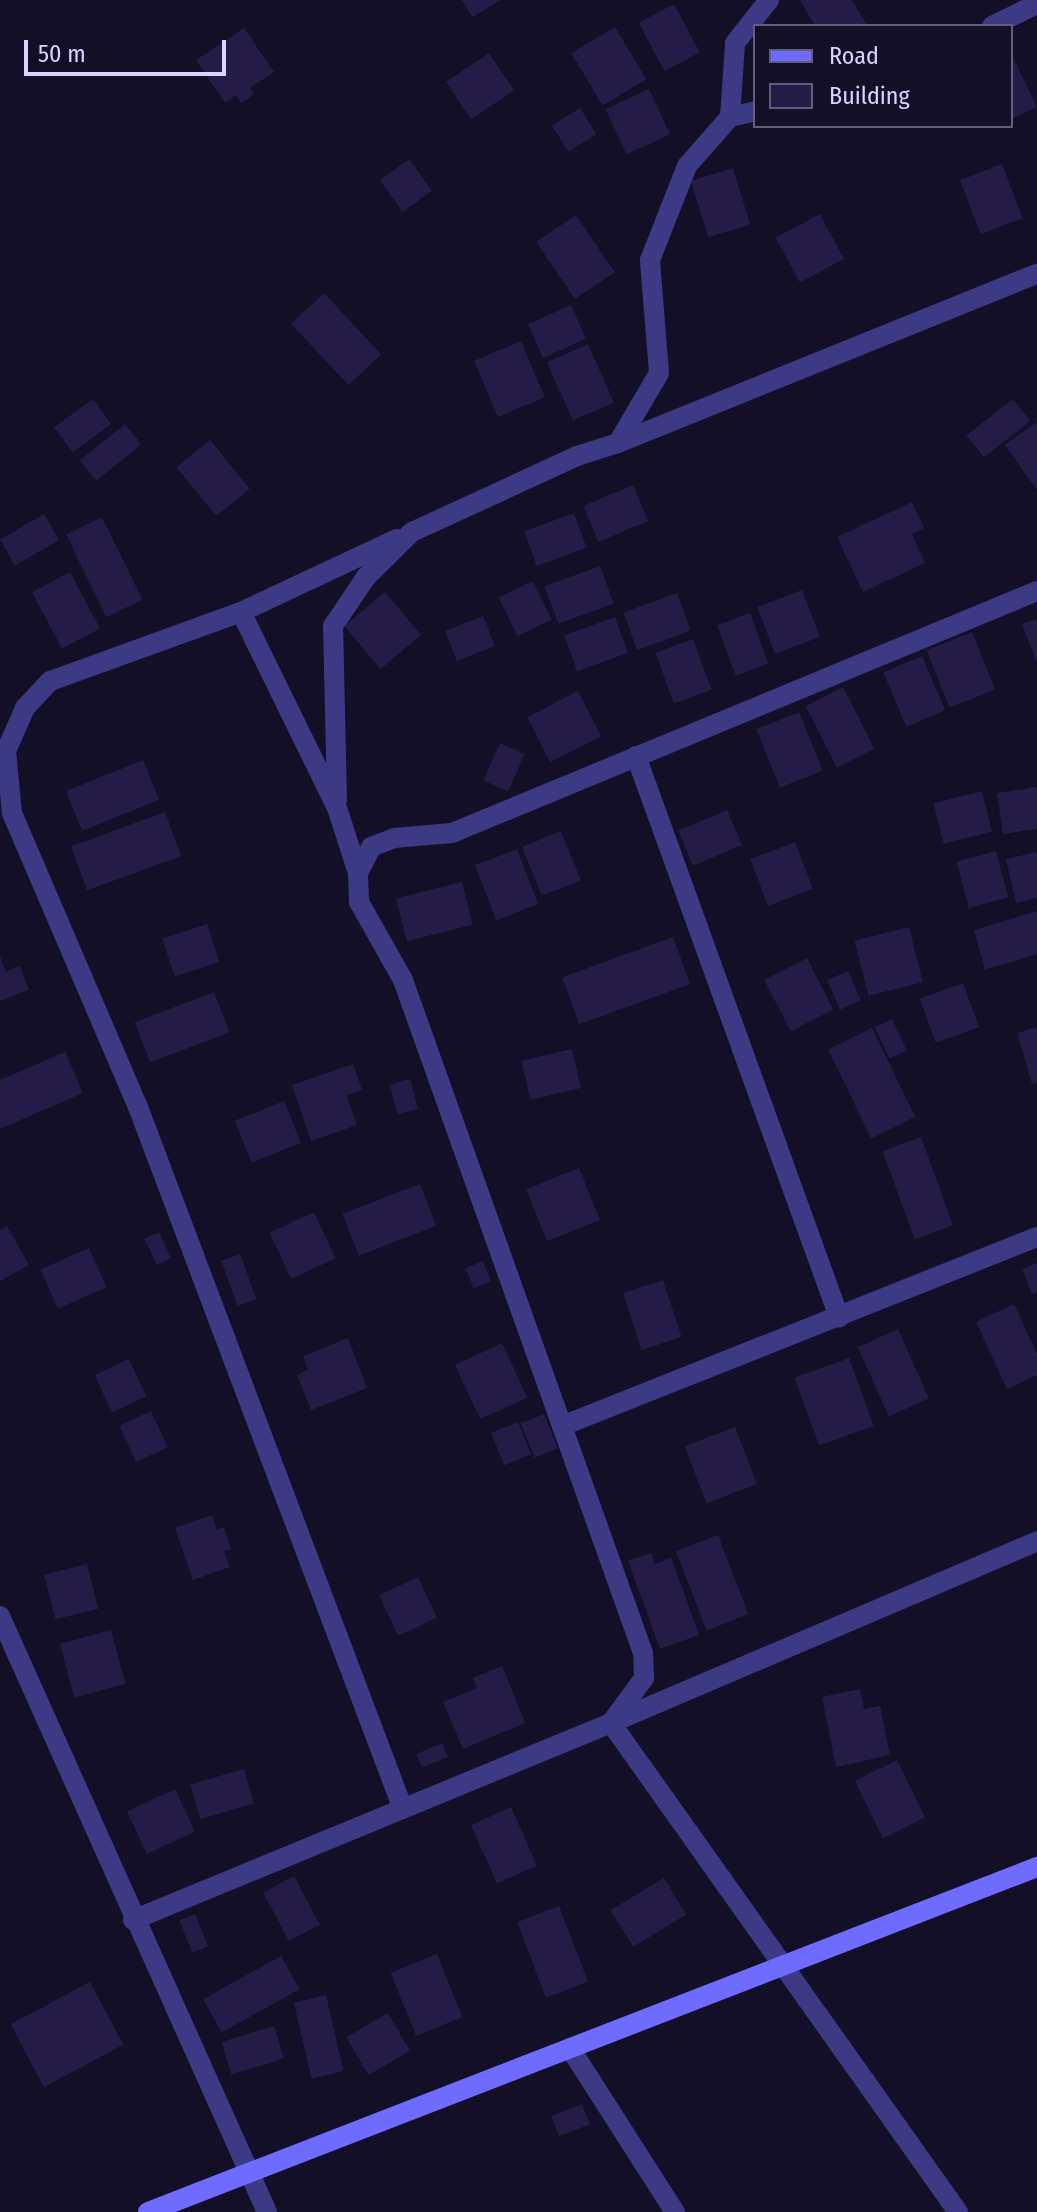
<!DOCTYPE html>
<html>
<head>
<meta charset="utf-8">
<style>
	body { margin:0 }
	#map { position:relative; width:1037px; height:2212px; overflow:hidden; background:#130f26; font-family:"Fira Sans Condensed",sans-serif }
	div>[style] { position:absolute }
	.building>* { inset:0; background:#241b47; transform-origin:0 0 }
	.street>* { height:20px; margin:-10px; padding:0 10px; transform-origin:10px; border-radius:10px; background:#3d3a85 }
	.secondary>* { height:20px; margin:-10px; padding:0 10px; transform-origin:10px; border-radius:10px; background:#6f6bff }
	span { translate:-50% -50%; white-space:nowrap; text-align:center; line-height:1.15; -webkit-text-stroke:8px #130f26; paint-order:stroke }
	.legend { position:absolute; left:753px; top:24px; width:260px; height:104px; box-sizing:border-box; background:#130f26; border:2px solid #625e7d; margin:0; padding:10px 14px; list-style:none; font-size:24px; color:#d9d4ff }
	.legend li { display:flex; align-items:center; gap:16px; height:40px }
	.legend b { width:40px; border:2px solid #625e7d }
	.scale { position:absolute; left:24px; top:40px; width:202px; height:36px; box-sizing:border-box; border:4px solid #d9d4ff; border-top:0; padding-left:10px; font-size:24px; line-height:28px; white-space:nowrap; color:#d9d4ff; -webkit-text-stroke:6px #130f26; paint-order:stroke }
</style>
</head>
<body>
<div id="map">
	<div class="building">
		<div style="clip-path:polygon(462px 0,501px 0,472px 17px)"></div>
		<div style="clip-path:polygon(800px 0,852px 0,868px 26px,815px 26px)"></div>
		<div style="left:674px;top:4px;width:55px;height:40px;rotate:62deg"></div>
		<div style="left:615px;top:27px;width:61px;height:51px;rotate:59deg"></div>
		<div style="clip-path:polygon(244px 28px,274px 72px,250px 88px,254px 94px,241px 103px,236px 95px,225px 103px,196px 60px)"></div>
		<div style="left:489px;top:53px;width:45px;height:52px;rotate:56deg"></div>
		<div style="clip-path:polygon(1011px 53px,1037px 107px,1011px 119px)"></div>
		<div style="left:649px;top:89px;width:50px;height:48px;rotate:65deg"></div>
		<div style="left:580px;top:108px;width:31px;height:33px;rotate:58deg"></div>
		<div style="left:409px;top:159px;width:39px;height:36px;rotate:54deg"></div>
		<div style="left:1002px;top:164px;width:58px;height:45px;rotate:69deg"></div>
		<div style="left:733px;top:168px;width:59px;height:44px;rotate:73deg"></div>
		<div style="left:820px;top:214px;width:51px;height:50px;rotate:62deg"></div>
		<div style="left:576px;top:215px;width:69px;height:48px;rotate:56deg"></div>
		<div style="left:324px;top:293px;width:84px;height:45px;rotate:47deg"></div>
		<div style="left:571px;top:305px;width:37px;height:47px;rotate:66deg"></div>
		<div style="left:521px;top:341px;width:61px;height:51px;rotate:67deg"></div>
		<div style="left:588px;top:344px;width:64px;height:45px;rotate:66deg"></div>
		<div style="left:93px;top:399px;width:31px;height:48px;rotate:54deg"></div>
		<div style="left:1013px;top:399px;width:28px;height:59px;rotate:52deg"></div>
		<div style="clip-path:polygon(1037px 422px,1037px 490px,1005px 445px)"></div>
		<div style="left:125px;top:424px;width:26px;height:58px;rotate:51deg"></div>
		<div style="left:210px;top:440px;width:63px;height:43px;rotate:51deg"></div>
		<div style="left:633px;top:485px;width:39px;height:54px;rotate:67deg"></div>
		<div style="clip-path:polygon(912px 502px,924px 528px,912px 534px,925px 563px,863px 592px,837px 537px)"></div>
		<div style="left:574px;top:513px;width:37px;height:53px;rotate:70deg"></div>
		<div style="left:44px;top:514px;width:30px;height:51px;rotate:60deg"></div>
		<div style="left:102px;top:517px;width:92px;height:40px;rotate:64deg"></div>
		<div style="left:600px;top:566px;width:40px;height:59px;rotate:70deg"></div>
		<div style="left:70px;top:572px;width:64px;height:43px;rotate:62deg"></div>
		<div style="left:533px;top:581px;width:43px;height:38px;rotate:64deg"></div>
		<div style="left:802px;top:590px;width:50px;height:48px;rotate:69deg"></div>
		<div style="left:385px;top:592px;width:56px;height:53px;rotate:50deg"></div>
		<div style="left:677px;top:593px;width:40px;height:57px;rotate:70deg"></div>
		<div style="left:750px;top:613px;width:54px;height:35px;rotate:70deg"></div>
		<div style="left:483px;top:616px;width:32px;height:41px;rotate:68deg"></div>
		<div style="left:615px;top:617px;width:38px;height:54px;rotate:70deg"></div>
		<div style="clip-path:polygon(1037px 619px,1037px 663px,1022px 624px)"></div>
		<div style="left:972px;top:632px;width:62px;height:49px;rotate:68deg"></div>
		<div style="left:693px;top:639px;width:54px;height:40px;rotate:70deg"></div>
		<div style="left:922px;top:656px;width:59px;height:42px;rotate:67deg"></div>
		<div style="left:843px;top:687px;width:69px;height:42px;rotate:63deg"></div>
		<div style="left:578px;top:691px;width:51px;height:57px;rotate:63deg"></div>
		<div style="left:799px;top:712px;width:63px;height:46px;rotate:68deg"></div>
		<div style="left:500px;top:743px;width:27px;height:41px;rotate:24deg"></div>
		<div style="left:143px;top:760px;width:43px;height:83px;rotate:68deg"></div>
		<div style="clip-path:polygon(1037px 787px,1037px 829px,1003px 834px,997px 793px)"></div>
		<div style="left:982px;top:791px;width:42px;height:50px;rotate:76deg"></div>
		<div style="left:727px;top:810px;width:38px;height:53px;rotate:67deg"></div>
		<div style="left:165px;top:812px;width:47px;height:100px;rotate:70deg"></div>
		<div style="left:561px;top:831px;width:53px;height:42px;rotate:68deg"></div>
		<div style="left:795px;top:842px;width:50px;height:48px;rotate:69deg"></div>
		<div style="left:517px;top:849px;width:59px;height:45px;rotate:69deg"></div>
		<div style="left:996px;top:851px;width:48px;height:41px;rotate:75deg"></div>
		<div style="clip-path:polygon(1037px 852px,1037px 898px,1016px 903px,1006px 859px)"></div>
		<div style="left:462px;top:882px;width:44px;height:68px;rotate:76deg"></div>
		<div style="clip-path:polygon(1037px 911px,1037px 954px,985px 970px,974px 930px)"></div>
		<div style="left:207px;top:924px;width:40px;height:47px;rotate:72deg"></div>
		<div style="left:909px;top:927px;width:57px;height:56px;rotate:76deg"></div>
		<div style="left:673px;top:937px;width:50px;height:118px;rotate:70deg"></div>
		<div style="clip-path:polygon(0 956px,6px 972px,20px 966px,29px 990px,0 1001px)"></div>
		<div style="left:807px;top:958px;width:58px;height:48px;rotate:63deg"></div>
		<div style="left:848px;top:971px;width:32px;height:23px;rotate:66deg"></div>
		<div style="left:963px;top:983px;width:47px;height:46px;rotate:70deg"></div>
		<div style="left:214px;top:992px;width:43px;height:85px;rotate:69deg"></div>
		<div style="left:892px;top:1019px;width:35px;height:19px;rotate:65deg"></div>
		<div style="clip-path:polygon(1037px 1027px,1037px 1082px,1032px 1084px,1017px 1033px)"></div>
		<div style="left:872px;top:1028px;width:99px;height:49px;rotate:64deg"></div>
		<div style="left:572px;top:1049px;width:40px;height:52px;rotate:77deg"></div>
		<div style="clip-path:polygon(65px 1052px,83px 1093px,0 1129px,0 1080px)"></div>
		<div style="clip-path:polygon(353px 1064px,362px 1090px,346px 1095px,357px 1125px,311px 1141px,292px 1085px)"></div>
		<div style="left:410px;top:1079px;width:31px;height:21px;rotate:75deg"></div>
		<div style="left:284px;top:1101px;width:45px;height:53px;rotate:68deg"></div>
		<div style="left:921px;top:1137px;width:94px;height:41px;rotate:70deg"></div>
		<div style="left:579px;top:1168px;width:56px;height:57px;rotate:68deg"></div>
		<div style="left:420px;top:1184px;width:45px;height:83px;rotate:69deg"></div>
		<div style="left:314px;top:1212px;width:51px;height:49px;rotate:65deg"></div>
		<div style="clip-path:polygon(7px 1226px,29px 1265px,0 1281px,0 1230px)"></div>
		<div style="left:159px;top:1232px;width:29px;height:16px;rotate:65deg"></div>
		<div style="left:89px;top:1248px;width:43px;height:53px;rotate:66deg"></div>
		<div style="left:240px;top:1254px;width:48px;height:20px;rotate:70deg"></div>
		<div style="left:483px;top:1261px;width:22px;height:19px;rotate:68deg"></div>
		<div style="clip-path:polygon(1037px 1263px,1037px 1292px,1032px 1294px,1022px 1269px)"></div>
		<div style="left:663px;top:1280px;width:60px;height:42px;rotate:72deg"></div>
		<div style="clip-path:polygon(1014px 1304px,1037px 1354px,1037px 1375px,1007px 1389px,976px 1322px)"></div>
		<div style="left:898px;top:1329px;width:76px;height:44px;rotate:66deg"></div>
		<div style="clip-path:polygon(348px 1338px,367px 1388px,311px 1410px,297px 1375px,308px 1370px,303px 1356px)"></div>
		<div style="left:502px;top:1343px;width:60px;height:52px;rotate:65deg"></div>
		<div style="left:849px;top:1358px;width:72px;height:58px;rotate:70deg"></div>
		<div style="left:129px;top:1359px;width:41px;height:38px;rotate:65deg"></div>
		<div style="left:151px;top:1411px;width:40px;height:35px;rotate:65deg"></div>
		<div style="left:544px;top:1414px;width:37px;height:25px;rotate:68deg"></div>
		<div style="left:518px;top:1422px;width:35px;height:29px;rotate:68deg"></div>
		<div style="left:735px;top:1427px;width:61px;height:54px;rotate:69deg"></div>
		<div style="clip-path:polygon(212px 1515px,217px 1530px,224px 1527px,231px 1549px,224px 1551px,230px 1567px,193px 1580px,175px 1528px)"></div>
		<div style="left:718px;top:1535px;width:85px;height:45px;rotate:69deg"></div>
		<div style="clip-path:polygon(651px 1553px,655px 1564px,671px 1557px,699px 1635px,660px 1649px,628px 1561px)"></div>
		<div style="left:87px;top:1564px;width:46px;height:44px;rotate:76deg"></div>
		<div style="left:418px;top:1577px;width:45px;height:43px;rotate:65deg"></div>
		<div style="left:111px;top:1630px;width:56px;height:53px;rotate:75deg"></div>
		<div style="clip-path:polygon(502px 1666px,525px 1723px,463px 1749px,443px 1702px,477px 1688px,473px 1678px)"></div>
		<div style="clip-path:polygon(860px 1689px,864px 1709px,880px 1706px,890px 1755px,836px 1767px,822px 1697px)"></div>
		<div style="left:442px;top:1743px;width:15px;height:28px;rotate:67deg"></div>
		<div style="left:897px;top:1760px;width:64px;height:47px;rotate:64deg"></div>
		<div style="left:244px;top:1769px;width:36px;height:56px;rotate:74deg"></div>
		<div style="left:175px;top:1789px;width:47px;height:53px;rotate:65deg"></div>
		<div style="left:511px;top:1807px;width:64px;height:44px;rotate:66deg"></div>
		<div style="left:294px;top:1876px;width:55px;height:35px;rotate:62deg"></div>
		<div style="left:664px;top:1878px;width:43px;height:62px;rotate:59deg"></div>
		<div style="left:559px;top:1906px;width:81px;height:45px;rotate:69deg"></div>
		<div style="left:195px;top:1914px;width:35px;height:17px;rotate:68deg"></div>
		<div style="left:437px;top:1954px;width:68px;height:50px;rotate:68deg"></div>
		<div style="left:281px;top:1956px;width:38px;height:89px;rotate:61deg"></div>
		<div style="left:90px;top:1982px;width:71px;height:90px;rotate:62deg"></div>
		<div style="left:326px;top:1995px;width:78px;height:33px;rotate:77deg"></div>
		<div style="left:388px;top:2013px;width:44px;height:48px;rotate:60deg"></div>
		<div style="left:274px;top:2026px;width:34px;height:55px;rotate:73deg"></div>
		<div style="left:582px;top:2104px;width:22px;height:33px;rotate:69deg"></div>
	</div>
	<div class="street">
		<div style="left:992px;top:26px;width:50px;rotate:-26.1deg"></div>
		<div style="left:730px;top:117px;width:26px;rotate:-13deg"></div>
		<div style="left:618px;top:443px;width:452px;rotate:-22deg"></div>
		<div style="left:241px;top:612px;width:172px;rotate:-25.1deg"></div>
		<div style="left:636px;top:756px;width:597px;rotate:70.11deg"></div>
		<div style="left:337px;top:800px;width:174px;rotate:-91.3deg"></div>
		<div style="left:333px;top:626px;width:59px;rotate:-56deg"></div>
		<div style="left:366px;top:577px;width:64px;rotate:-44.4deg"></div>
		<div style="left:412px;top:532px;width:182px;rotate:-24.7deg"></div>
		<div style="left:577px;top:456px;width:43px;rotate:-17.6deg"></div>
		<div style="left:618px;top:443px;width:81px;rotate:-59.6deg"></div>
		<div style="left:659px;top:373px;width:113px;rotate:-94.6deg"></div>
		<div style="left:650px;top:260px;width:101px;rotate:-68.5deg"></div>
		<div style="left:687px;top:166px;width:65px;rotate:-48.7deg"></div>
		<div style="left:730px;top:117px;width:74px;rotate:-86.1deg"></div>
		<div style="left:735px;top:43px;width:55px;rotate:-51.7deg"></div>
		<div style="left:358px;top:873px;width:68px;rotate:-107.9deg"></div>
		<div style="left:337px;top:808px;width:218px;rotate:-116.1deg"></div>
		<div style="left:241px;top:612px;width:203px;rotate:160.1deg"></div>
		<div style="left:50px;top:681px;width:37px;rotate:133deg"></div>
		<div style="left:25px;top:708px;width:47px;rotate:113.8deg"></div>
		<div style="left:6px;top:751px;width:62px;rotate:84.5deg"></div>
		<div style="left:12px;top:813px;width:320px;rotate:66.8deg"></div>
		<div style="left:138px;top:1107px;width:750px;rotate:69.32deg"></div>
		<div style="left:562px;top:1426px;width:511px;rotate:-21.7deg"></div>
		<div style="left:0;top:1616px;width:653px;rotate:65.87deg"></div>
		<div style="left:133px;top:1920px;width:517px;rotate:-22.4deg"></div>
		<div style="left:611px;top:1723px;width:56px;rotate:-53.7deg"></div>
		<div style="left:644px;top:1678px;width:25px;rotate:-92deg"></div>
		<div style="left:643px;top:1653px;width:715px;rotate:-109.63deg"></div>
		<div style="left:403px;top:980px;width:90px;rotate:-119.4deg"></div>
		<div style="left:359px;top:902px;width:29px;rotate:-92deg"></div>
		<div style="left:358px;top:873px;width:29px;rotate:-63deg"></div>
		<div style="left:371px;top:847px;width:25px;rotate:-21deg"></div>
		<div style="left:394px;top:838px;width:58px;rotate:-4.9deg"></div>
		<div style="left:452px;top:833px;width:633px;rotate:-22.47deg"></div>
		<div style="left:570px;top:2048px;width:195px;rotate:57.4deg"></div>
		<div style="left:958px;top:2212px;width:600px;rotate:-125.36deg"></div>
		<div style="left:611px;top:1723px;width:463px;rotate:-23.1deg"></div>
	</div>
	<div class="secondary">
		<div style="left:148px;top:2212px;width:954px;rotate:-21.21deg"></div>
	</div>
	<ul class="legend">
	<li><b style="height:10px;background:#6f6bff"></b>Road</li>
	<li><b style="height:22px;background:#241b47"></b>Building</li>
	</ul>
	<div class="scale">50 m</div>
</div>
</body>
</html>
